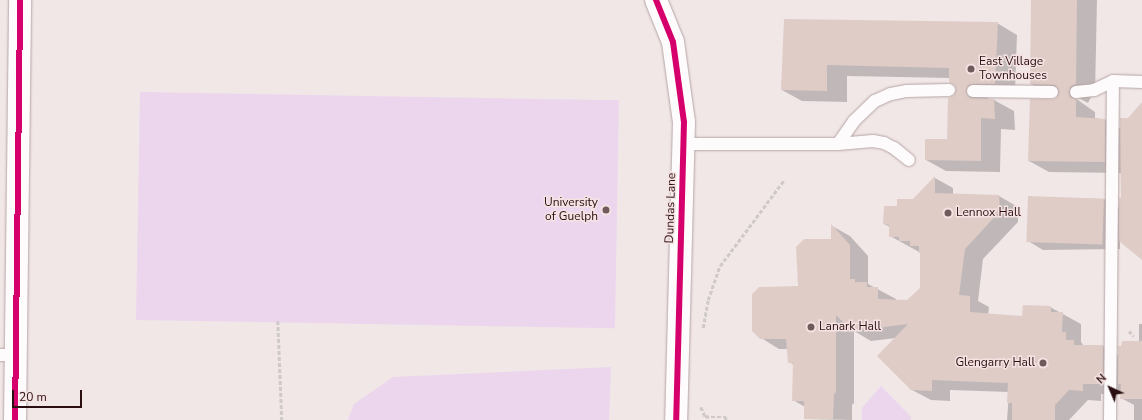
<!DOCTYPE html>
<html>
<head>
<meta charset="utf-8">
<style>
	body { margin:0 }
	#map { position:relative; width:1142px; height:420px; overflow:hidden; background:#f1e7e7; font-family:"Nunito Sans",sans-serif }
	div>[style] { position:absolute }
	.green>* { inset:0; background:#ecd6ee; transform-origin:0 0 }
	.shadow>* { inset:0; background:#0003 }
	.building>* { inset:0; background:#dfccc7; transform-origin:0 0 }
	.path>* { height:2.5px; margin-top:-1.25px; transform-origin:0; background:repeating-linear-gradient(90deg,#cfc9c9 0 4px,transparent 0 6px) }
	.roads { filter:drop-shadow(0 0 1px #b7a4a5) drop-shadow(0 0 1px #b7a4a5) }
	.service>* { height:12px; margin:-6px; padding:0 6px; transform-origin:6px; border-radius:6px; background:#fdfbfb }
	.minor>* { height:22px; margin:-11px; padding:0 11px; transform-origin:11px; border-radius:11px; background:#fdfbfb }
	.tertiary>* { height:22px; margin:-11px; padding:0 11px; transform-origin:11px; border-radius:11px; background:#fdfbfb }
	.cycleway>* { height:6px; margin:-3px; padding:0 3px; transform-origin:3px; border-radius:3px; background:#d6006c }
	.dots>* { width:11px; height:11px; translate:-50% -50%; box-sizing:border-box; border:2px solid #f5e3e3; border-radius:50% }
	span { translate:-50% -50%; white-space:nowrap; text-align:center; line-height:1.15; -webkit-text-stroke:3px #f5e3e3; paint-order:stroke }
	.poi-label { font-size:12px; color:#2b0e10 }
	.left { translate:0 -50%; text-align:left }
	.right { translate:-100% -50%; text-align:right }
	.street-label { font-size:12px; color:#2b0e10 }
	.north { position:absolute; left:1090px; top:368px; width:40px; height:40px; -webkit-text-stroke:3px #f5e3e3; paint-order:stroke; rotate:316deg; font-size:11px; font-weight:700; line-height:16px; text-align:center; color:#2b0e10 }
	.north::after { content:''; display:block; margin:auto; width:14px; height:18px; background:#2b0e10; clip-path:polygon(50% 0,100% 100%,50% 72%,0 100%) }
	.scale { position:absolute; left:12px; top:390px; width:70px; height:18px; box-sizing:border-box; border:2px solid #2b0e10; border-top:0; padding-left:5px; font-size:12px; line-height:14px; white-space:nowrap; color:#2b0e10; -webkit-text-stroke:3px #f5e3e3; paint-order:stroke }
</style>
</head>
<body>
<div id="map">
	<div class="green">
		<div style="left:140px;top:92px;width:479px;height:228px;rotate:1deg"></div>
		<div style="clip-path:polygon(611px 367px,609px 420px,348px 420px,354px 404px,393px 377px)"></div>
		<div style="clip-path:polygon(881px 386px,912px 418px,910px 420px,862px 420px,862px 408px)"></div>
	</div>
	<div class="shadow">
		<div style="clip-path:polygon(1032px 0,1097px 0,1095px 95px,1091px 97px,1088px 103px,1075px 96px,1075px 98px,1095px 112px,1095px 118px,1105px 120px,1121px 129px,1142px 257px,1120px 240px,1120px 249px,1043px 250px,1028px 241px,1029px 197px,1104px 199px,1120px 208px,1122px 199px,1122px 173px,1049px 172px,1029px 161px,1059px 95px,1051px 95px,1031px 84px)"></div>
		<div style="clip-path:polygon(785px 20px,997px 23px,1017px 35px,1015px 92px,990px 95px,987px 99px,994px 100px,1014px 111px,1015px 130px,1001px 129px,1000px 172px,946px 171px,926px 160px,948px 140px,954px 97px,958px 90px,956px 85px,950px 78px,847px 76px,847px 102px,802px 101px,782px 90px)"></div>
		<div style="clip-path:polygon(935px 178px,953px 188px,953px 195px,999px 196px,1018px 207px,1018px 222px,983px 259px,978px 301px,989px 307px,988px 315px,1023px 317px,1050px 307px,1081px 324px,1081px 342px,1084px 346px,1103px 346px,1119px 356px,1139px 342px,1139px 324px,1142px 324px,1142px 420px,1134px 420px,1134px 405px,1121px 398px,1122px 394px,1101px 394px,1101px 401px,1088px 400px,1069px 420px,1007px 420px,1009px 392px,950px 390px,950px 401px,931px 400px,912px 390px,896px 338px,871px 341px,854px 331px,854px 403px,852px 405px,852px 420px,805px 419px,805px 407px,793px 400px,794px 365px,789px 362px,788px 349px,779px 349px,761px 338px,832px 240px,832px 226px,850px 236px,868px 256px,868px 284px,896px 299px,896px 301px,908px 301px,921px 289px,921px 253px,890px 236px,890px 227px,884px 224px,898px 207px,914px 200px)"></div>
	</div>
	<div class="building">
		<div style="clip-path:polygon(1031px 0,1077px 0,1076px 84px,1071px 86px,1069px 93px,1070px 97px,1076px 99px,1076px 117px,1105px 119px,1105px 162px,1028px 161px,1030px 99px,1052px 99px,1056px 98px,1059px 92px,1055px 85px,1030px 84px)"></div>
		<div style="clip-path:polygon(784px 19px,998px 22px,995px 84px,973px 84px,969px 85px,966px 91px,970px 98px,994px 99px,995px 119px,981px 118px,981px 161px,925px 160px,925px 139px,947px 139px,948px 98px,953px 96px,956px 90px,955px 86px,949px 82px,949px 68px,827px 65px,827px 91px,781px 90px)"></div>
		<div style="clip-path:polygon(1142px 102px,1142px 260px,1119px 241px,1119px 198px,1121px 198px,1120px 118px,1128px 118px)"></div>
		<div style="clip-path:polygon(935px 176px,935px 193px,999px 195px,1000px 211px,965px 249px,959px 295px,970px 296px,970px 312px,1022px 316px,1023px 305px,1051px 306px,1051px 312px,1063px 312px,1062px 332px,1066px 332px,1066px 340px,1074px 340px,1074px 345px,1103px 345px,1103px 384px,1083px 384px,1083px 391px,1069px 390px,1055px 405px,1055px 420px,1012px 420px,1012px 403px,1007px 403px,1008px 383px,932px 380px,932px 391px,911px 390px,877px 356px,908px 324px,852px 331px,836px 315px,836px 392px,834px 394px,833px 419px,804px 419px,804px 401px,792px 401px,793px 363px,788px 363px,786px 339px,760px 339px,752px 331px,752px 294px,759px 287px,798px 286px,796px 247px,804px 239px,831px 239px,831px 224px,850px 245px,850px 279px,855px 279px,855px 282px,867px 282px,867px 287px,878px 287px,878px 299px,907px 300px,920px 288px,920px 253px,919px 253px,919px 246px,910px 246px,910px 241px,899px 241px,899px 237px,889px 237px,889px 225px,883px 224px,884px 206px,897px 206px,897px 199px,913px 199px)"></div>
		<div style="left:1028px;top:196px;width:76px;height:46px;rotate:2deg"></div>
		<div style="clip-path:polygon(1122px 341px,1142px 341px,1142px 399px,1120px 399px,1121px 384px,1118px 384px,1118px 346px,1121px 346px)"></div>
	</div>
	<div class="path">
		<div style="left:278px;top:321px;width:99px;rotate:87.7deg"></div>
		<div style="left:703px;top:328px;width:28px;rotate:-80deg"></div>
		<div style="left:708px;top:300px;width:36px;rotate:-71deg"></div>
		<div style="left:720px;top:266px;width:107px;rotate:-53.3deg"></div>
		<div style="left:1129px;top:331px;width:7px;rotate:45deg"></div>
		<div style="left:701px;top:407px;width:10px;rotate:66deg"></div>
		<div style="left:705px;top:416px;width:6px;rotate:9deg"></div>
		<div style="left:711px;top:417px;width:15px"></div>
		<div style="left:726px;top:417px;width:3px;rotate:90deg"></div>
	</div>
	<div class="roads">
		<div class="service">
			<div style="left:973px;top:91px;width:79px;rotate:0.7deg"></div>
			<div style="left:1076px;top:92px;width:18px;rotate:-6deg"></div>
			<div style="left:1094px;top:90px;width:21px;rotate:-25deg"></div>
			<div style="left:1113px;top:81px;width:29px;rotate:2deg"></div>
			<div style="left:684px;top:144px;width:154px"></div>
			<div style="left:838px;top:144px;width:28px;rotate:-55deg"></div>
			<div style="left:854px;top:121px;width:29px;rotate:-44deg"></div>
			<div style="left:875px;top:101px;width:17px;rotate:-24deg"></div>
			<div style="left:891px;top:94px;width:16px;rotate:-11deg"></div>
			<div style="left:907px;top:91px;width:42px;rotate:-1.4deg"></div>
			<div style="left:838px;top:144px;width:35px;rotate:-5deg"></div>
			<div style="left:873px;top:141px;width:11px;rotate:10deg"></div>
			<div style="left:884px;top:143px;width:11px;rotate:27deg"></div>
			<div style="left:894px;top:148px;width:19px;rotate:39deg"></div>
			<div style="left:0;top:355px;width:16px"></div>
			<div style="left:1110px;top:420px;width:339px;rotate:-89.5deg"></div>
		</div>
		<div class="minor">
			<div style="left:656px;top:0;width:45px;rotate:68deg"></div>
			<div style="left:673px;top:42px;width:81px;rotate:82.2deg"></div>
			<div style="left:684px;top:122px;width:298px;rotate:91.5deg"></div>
		</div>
		<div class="tertiary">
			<div style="left:15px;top:420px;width:420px;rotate:-89.3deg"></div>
		</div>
	</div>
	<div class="cycleway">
		<div style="left:656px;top:0;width:45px;rotate:68deg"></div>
		<div style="left:673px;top:42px;width:81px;rotate:82.2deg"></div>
		<div style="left:684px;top:122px;width:298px;rotate:91.5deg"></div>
		<div style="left:15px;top:420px;width:420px;rotate:-89.3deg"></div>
	</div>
	<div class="dots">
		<div style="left:971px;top:69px;background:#705a5b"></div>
		<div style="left:606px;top:210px;background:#705a5b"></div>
		<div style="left:948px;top:213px;background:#705a5b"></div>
		<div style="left:811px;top:327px;background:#705a5b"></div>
		<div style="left:1043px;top:363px;background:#705a5b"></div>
	</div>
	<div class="poi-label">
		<span class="left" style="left:979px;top:69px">East Village<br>Townhouses</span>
		<span class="right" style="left:598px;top:210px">University<br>of Guelph</span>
		<span class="left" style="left:956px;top:213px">Lennox Hall</span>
		<span class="left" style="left:819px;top:327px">Lanark Hall</span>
		<span class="right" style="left:1035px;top:363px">Glengarry Hall</span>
	</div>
	<div class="street-label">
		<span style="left:671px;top:208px;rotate:-88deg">Dundas Lane</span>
	</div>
	<div class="north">N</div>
	<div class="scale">20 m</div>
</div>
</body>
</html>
